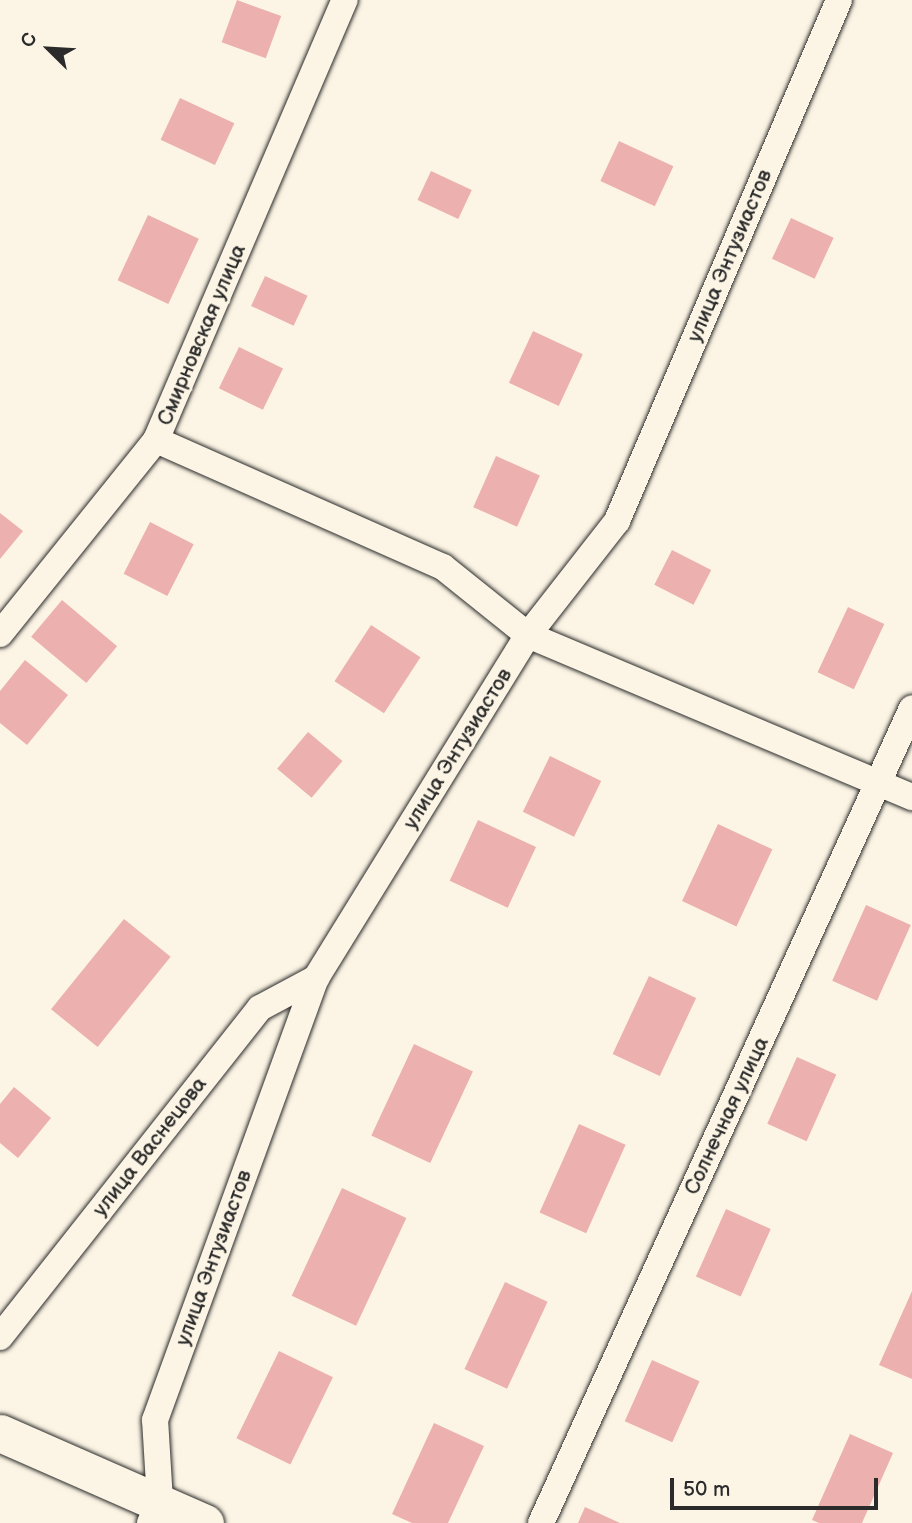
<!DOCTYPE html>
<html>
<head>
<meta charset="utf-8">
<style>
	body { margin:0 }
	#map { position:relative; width:912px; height:1523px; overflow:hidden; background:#fcf5e5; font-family:"Balsamiq Sans",sans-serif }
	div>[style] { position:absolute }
	.building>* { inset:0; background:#ecb1ae; transform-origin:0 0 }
	.roads { filter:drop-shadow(0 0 2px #2b2b2b) drop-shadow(0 0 2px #2b2b2b) }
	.street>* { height:26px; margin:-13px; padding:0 13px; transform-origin:13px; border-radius:13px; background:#fcf5e5 }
	.secondary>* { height:37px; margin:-18.5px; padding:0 18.5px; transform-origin:18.5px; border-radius:18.5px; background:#fcf5e5 }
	span { translate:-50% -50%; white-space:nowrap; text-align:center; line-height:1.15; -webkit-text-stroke:6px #fcf5e5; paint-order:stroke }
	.street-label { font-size:21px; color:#2b2b2b }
	.north { position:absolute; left:14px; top:14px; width:70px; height:70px; -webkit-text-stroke:5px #fcf5e5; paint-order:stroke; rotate:294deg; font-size:19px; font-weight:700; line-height:28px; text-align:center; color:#2b2b2b }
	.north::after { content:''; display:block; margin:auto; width:24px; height:32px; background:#2b2b2b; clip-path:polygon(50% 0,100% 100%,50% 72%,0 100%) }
	.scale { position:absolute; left:670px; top:1478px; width:208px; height:32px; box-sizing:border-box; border:4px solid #2b2b2b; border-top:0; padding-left:9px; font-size:21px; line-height:24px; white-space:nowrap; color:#2b2b2b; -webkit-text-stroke:5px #fcf5e5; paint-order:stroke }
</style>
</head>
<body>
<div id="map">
	<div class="building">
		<div style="left:237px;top:0;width:47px;height:45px;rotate:20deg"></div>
		<div style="left:180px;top:98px;width:60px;height:46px;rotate:25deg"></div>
		<div style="left:619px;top:141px;width:60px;height:44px;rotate:25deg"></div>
		<div style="left:431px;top:171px;width:45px;height:32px;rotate:25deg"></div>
		<div style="left:148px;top:215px;width:56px;height:72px;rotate:25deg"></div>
		<div style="left:791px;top:218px;width:47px;height:45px;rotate:25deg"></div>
		<div style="left:265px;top:276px;width:47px;height:33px;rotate:25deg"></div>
		<div style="left:533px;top:331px;width:55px;height:57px;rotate:25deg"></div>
		<div style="left:239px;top:347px;width:49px;height:46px;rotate:26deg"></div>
		<div style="left:496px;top:456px;width:48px;height:56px;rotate:24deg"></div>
		<div style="clip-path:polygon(0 513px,23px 531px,0 559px)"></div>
		<div style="left:150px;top:522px;width:49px;height:58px;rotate:27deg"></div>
		<div style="left:672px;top:550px;width:44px;height:39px;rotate:27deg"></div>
		<div style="left:62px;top:600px;width:72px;height:48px;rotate:40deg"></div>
		<div style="left:848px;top:607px;width:40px;height:72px;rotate:25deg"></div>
		<div style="left:371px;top:625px;width:59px;height:67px;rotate:33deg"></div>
		<div style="clip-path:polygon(25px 660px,68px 695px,27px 745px,0 723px,0 691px)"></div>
		<div style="left:308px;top:732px;width:45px;height:48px;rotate:40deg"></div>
		<div style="left:550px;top:756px;width:57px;height:62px;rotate:26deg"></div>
		<div style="left:478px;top:820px;width:64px;height:67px;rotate:25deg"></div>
		<div style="left:718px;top:824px;width:60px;height:85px;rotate:25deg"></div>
		<div style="left:866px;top:905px;width:49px;height:83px;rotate:24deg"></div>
		<div style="left:124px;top:919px;width:60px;height:116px;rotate:39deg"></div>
		<div style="left:649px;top:976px;width:52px;height:86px;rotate:25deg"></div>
		<div style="left:414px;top:1044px;width:65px;height:101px;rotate:25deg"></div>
		<div style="left:797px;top:1057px;width:43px;height:73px;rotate:24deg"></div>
		<div style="clip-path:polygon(14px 1087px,51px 1118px,18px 1158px,0 1143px,0 1104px)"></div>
		<div style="left:579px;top:1124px;width:51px;height:97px;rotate:24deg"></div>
		<div style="left:342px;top:1188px;width:71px;height:119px;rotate:25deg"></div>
		<div style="left:726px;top:1209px;width:49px;height:74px;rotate:24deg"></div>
		<div style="left:505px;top:1282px;width:47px;height:96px;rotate:25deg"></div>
		<div style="clip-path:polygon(912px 1291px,912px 1379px,879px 1365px)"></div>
		<div style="left:279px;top:1351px;width:60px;height:97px;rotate:26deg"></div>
		<div style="left:652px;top:1360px;width:52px;height:67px;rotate:24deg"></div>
		<div style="clip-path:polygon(434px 1423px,484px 1446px,448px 1523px,412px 1523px,392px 1514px)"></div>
		<div style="clip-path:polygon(850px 1434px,893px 1453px,862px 1523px,819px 1523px,812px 1520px)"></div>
		<div style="clip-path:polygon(585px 1507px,620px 1523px,578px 1523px)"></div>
	</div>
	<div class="roads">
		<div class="street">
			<div style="left:156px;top:440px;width:314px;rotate:23.9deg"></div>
			<div style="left:443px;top:567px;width:109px;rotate:38.7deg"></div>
			<div style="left:528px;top:635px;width:417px;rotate:22.9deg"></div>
			<div style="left:0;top:634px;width:249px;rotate:-51.2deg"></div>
			<div style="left:156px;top:440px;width:479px;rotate:-66.8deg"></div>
			<div style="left:0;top:1337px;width:419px;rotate:-51.7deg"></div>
			<div style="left:260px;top:1008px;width:64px;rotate:-28.2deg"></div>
			<div style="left:150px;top:1523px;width:24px;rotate:-66deg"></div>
			<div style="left:160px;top:1501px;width:81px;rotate:-93.5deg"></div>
			<div style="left:155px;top:1420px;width:470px;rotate:-70deg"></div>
			<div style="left:316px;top:978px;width:403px;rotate:-58.3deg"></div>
			<div style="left:528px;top:635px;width:145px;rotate:-52deg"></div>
			<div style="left:617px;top:521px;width:566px;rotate:-66.92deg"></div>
			<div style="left:541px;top:1523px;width:895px;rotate:-65.52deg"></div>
		</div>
		<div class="secondary">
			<div style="left:0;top:1433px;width:224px;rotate:23.7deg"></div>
		</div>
	</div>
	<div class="street-label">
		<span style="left:730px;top:256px;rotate:-67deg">улица Энтузиастов</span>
		<span style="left:202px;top:335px;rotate:-67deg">Смирновская улица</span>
		<span style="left:458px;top:749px;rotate:-58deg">улица Энтузиастов</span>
		<span style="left:727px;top:1116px;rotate:-65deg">Солнечная улица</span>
		<span style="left:150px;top:1147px;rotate:-52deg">улица Васнецова</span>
		<span style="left:214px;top:1258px;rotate:-70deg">улица Энтузиастов</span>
	</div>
	<div class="north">С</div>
	<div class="scale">50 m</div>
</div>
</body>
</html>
